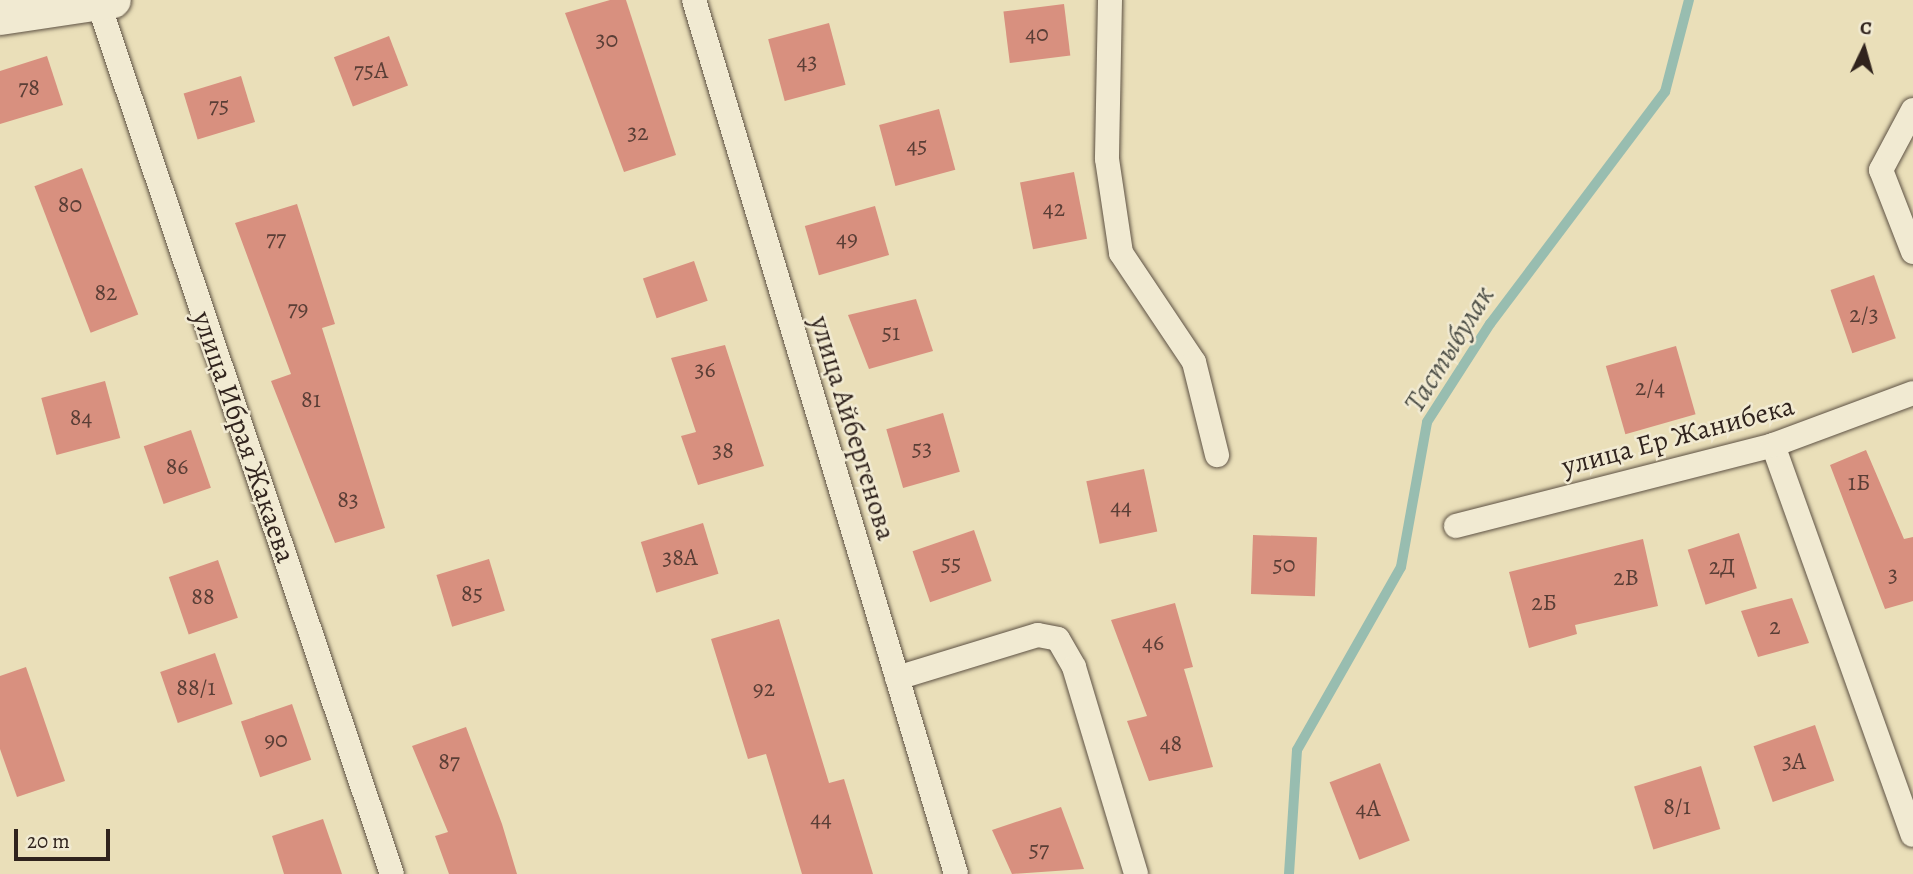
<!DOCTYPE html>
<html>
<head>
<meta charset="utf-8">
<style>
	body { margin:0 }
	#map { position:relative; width:1913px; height:874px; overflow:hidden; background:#eadfb9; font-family:Alegreya,serif }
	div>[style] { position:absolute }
	.stream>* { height:10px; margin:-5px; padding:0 5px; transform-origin:5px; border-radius:5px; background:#98bdb0 }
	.building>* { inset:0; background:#d8907f; transform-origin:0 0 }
	.roads { filter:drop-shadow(0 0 2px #5e5244) drop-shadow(0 0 2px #5e5244) }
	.street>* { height:24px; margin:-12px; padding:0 12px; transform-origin:12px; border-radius:12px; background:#f1ead2 }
	.secondary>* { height:35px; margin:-17.5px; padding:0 17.5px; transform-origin:17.5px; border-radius:17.5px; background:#f1ead2 }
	span { translate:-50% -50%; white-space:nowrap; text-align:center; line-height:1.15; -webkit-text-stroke:5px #f1ead2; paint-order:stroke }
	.number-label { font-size:24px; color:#5a3e36 }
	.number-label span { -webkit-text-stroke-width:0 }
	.street-label { font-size:28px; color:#30231d }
	.water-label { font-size:30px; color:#4f5149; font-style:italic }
	.north { position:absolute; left:1829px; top:14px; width:70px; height:70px; -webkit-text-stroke:5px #f1ead2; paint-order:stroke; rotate:5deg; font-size:19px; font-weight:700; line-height:28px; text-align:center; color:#30231d }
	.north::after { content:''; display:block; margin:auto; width:24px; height:32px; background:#30231d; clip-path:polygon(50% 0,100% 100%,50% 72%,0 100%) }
	.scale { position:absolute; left:14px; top:829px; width:96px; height:32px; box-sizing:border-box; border:4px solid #30231d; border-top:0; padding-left:9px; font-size:21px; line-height:24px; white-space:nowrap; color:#30231d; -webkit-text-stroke:5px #f1ead2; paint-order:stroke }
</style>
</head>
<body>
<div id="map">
	<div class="stream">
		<div style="left:1289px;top:874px;width:124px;rotate:-86.3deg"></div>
		<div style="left:1297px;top:750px;width:210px;rotate:-60.4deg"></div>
		<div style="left:1401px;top:567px;width:147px;rotate:-79.8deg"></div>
		<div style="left:1427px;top:422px;width:117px;rotate:-57.3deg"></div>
		<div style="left:1490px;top:324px;width:291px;rotate:-53deg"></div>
		<div style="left:1665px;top:92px;width:95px;rotate:-75.4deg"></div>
	</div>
	<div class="building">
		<div style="clip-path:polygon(610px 0,626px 0,676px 155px,624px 172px,565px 13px)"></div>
		<div style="left:1064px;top:4px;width:52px;height:61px;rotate:83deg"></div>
		<div style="left:829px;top:23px;width:64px;height:63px;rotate:75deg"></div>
		<div style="left:389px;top:36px;width:53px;height:59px;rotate:69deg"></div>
		<div style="clip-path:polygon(47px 56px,63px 105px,0 124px,0 71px)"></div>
		<div style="left:241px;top:76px;width:48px;height:60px;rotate:73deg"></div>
		<div style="left:939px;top:109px;width:63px;height:62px;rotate:75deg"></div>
		<div style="left:82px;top:168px;width:157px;height:51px;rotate:69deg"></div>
		<div style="left:1074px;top:172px;width:68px;height:55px;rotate:79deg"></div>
		<div style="clip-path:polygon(297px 204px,335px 324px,322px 328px,385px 528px,335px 543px,271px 381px,291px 374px,235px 223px)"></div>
		<div style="left:875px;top:206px;width:51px;height:73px;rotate:74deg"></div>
		<div style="left:694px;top:261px;width:42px;height:54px;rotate:71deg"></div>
		<div style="left:1874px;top:275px;width:67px;height:46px;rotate:71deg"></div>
		<div style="clip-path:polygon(916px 299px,933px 351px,869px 369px,848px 315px)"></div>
		<div style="clip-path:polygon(725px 345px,764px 466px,698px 485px,681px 436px,696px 432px,671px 358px)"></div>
		<div style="left:1676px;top:346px;width:71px;height:73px;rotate:74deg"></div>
		<div style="left:105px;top:381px;width:59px;height:66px;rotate:75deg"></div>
		<div style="left:943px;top:413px;width:61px;height:59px;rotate:74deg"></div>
		<div style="left:191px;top:430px;width:61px;height:50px;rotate:71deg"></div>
		<div style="clip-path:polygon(1866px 450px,1904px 539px,1913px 537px,1913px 601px,1885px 609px,1830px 465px)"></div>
		<div style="left:1144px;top:469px;width:64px;height:59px;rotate:78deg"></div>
		<div style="left:703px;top:523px;width:53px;height:65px;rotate:73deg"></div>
		<div style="left:974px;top:530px;width:54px;height:65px;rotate:71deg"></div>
		<div style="left:1739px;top:533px;width:58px;height:54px;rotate:72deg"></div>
		<div style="left:1253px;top:535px;width:64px;height:59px;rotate:2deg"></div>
		<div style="clip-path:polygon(1643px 539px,1658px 606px,1575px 625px,1577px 634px,1529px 648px,1509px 572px)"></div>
		<div style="left:489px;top:559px;width:54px;height:55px;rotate:73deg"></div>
		<div style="left:218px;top:560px;width:61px;height:52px;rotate:71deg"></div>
		<div style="clip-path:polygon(1792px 598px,1809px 643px,1758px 657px,1741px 611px)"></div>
		<div style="clip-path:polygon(1175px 603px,1193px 667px,1184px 669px,1213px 767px,1149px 781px,1127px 721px,1147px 716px,1111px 620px)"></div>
		<div style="clip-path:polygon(779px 619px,829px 783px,844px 779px,873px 874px,802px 874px,766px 754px,748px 759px,711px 639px)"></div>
		<div style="left:215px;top:653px;width:54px;height:58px;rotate:71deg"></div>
		<div style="clip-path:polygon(26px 667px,65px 781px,17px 797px,0 749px,0 676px)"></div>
		<div style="left:292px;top:704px;width:59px;height:54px;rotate:71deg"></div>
		<div style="left:1815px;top:725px;width:59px;height:65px;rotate:71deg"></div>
		<div style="clip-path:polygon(466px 727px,502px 824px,517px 874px,449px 874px,435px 836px,448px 832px,412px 746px)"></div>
		<div style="left:1380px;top:763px;width:83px;height:54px;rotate:69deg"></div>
		<div style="left:1701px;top:766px;width:66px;height:70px;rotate:73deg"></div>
		<div style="clip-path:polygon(1061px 807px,1084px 869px,1012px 874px,992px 830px)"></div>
		<div style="clip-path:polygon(323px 819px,342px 874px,284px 874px,272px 836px)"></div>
	</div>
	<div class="roads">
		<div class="street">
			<div style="left:694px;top:0;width:912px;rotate:73.31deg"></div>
			<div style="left:1110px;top:0;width:159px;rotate:91.1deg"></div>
			<div style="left:1107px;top:159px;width:95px;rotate:81.5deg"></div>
			<div style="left:1121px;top:253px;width:131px;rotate:56.2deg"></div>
			<div style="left:1194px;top:362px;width:96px;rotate:76.1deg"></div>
			<div style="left:98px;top:2px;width:920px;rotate:71.37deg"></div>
			<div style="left:1913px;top:110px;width:68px;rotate:118.1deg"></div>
			<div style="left:1881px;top:170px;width:88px;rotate:68.7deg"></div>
			<div style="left:1773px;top:445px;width:414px;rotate:70.3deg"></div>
			<div style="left:1456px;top:526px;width:327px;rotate:-14.3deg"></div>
			<div style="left:1773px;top:445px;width:149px;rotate:-20.4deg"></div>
			<div style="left:897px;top:678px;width:147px;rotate:-17deg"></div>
			<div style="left:1038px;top:635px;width:20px;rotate:11deg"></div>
			<div style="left:1058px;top:639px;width:32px;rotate:60deg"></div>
			<div style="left:1074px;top:667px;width:216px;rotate:73.3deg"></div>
		</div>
		<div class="secondary">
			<div style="left:0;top:17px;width:114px;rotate:-8.6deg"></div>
		</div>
	</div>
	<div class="number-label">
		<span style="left:1037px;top:34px">40</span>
		<span style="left:607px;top:40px">30</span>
		<span style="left:807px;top:62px">43</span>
		<span style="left:371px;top:71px">75А</span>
		<span style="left:29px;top:88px">78</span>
		<span style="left:219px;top:106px">75</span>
		<span style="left:638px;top:133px">32</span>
		<span style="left:917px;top:146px">45</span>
		<span style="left:70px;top:205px">80</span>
		<span style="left:1054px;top:209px">42</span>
		<span style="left:276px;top:239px">77</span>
		<span style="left:847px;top:239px">49</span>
		<span style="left:106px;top:293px">82</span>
		<span style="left:298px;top:309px">79</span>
		<span style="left:1864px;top:315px">2/3</span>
		<span style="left:891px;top:333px">51</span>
		<span style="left:705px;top:370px">36</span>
		<span style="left:1650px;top:388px">2/4</span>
		<span style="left:311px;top:400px">81</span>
		<span style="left:81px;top:418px">84</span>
		<span style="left:922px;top:449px">53</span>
		<span style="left:723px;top:451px">38</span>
		<span style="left:177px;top:467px">86</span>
		<span style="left:1859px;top:483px">1Б</span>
		<span style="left:348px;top:500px">83</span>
		<span style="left:1121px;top:507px">44</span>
		<span style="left:680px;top:558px">38А</span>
		<span style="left:951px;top:564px">55</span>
		<span style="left:1284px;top:565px">50</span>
		<span style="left:1722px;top:567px">2Д</span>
		<span style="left:1893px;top:575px">3</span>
		<span style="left:1626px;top:578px">2В</span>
		<span style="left:472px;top:594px">85</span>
		<span style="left:203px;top:597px">88</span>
		<span style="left:1544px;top:603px">2Б</span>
		<span style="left:1775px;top:627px">2</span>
		<span style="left:1153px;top:643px">46</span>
		<span style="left:196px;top:688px">88/1</span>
		<span style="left:764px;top:689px">92</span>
		<span style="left:276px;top:740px">90</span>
		<span style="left:1171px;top:744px">48</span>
		<span style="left:449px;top:762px">87</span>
		<span style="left:1794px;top:762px">3А</span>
		<span style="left:1677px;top:807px">8/1</span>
		<span style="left:1368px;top:809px">4А</span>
		<span style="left:821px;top:819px">44</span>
		<span style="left:1039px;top:850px">57</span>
	</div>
	<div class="street-label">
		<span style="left:853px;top:428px;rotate:73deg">улица Айбергенова</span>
		<span style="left:1678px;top:436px;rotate:-15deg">улица Ер Жанибека</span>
		<span style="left:244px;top:437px;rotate:71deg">улица Ибрая Жакаева</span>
	</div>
	<div class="water-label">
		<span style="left:1449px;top:349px;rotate:-58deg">Тастыбулак</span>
	</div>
	<div class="north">С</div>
	<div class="scale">20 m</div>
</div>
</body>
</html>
